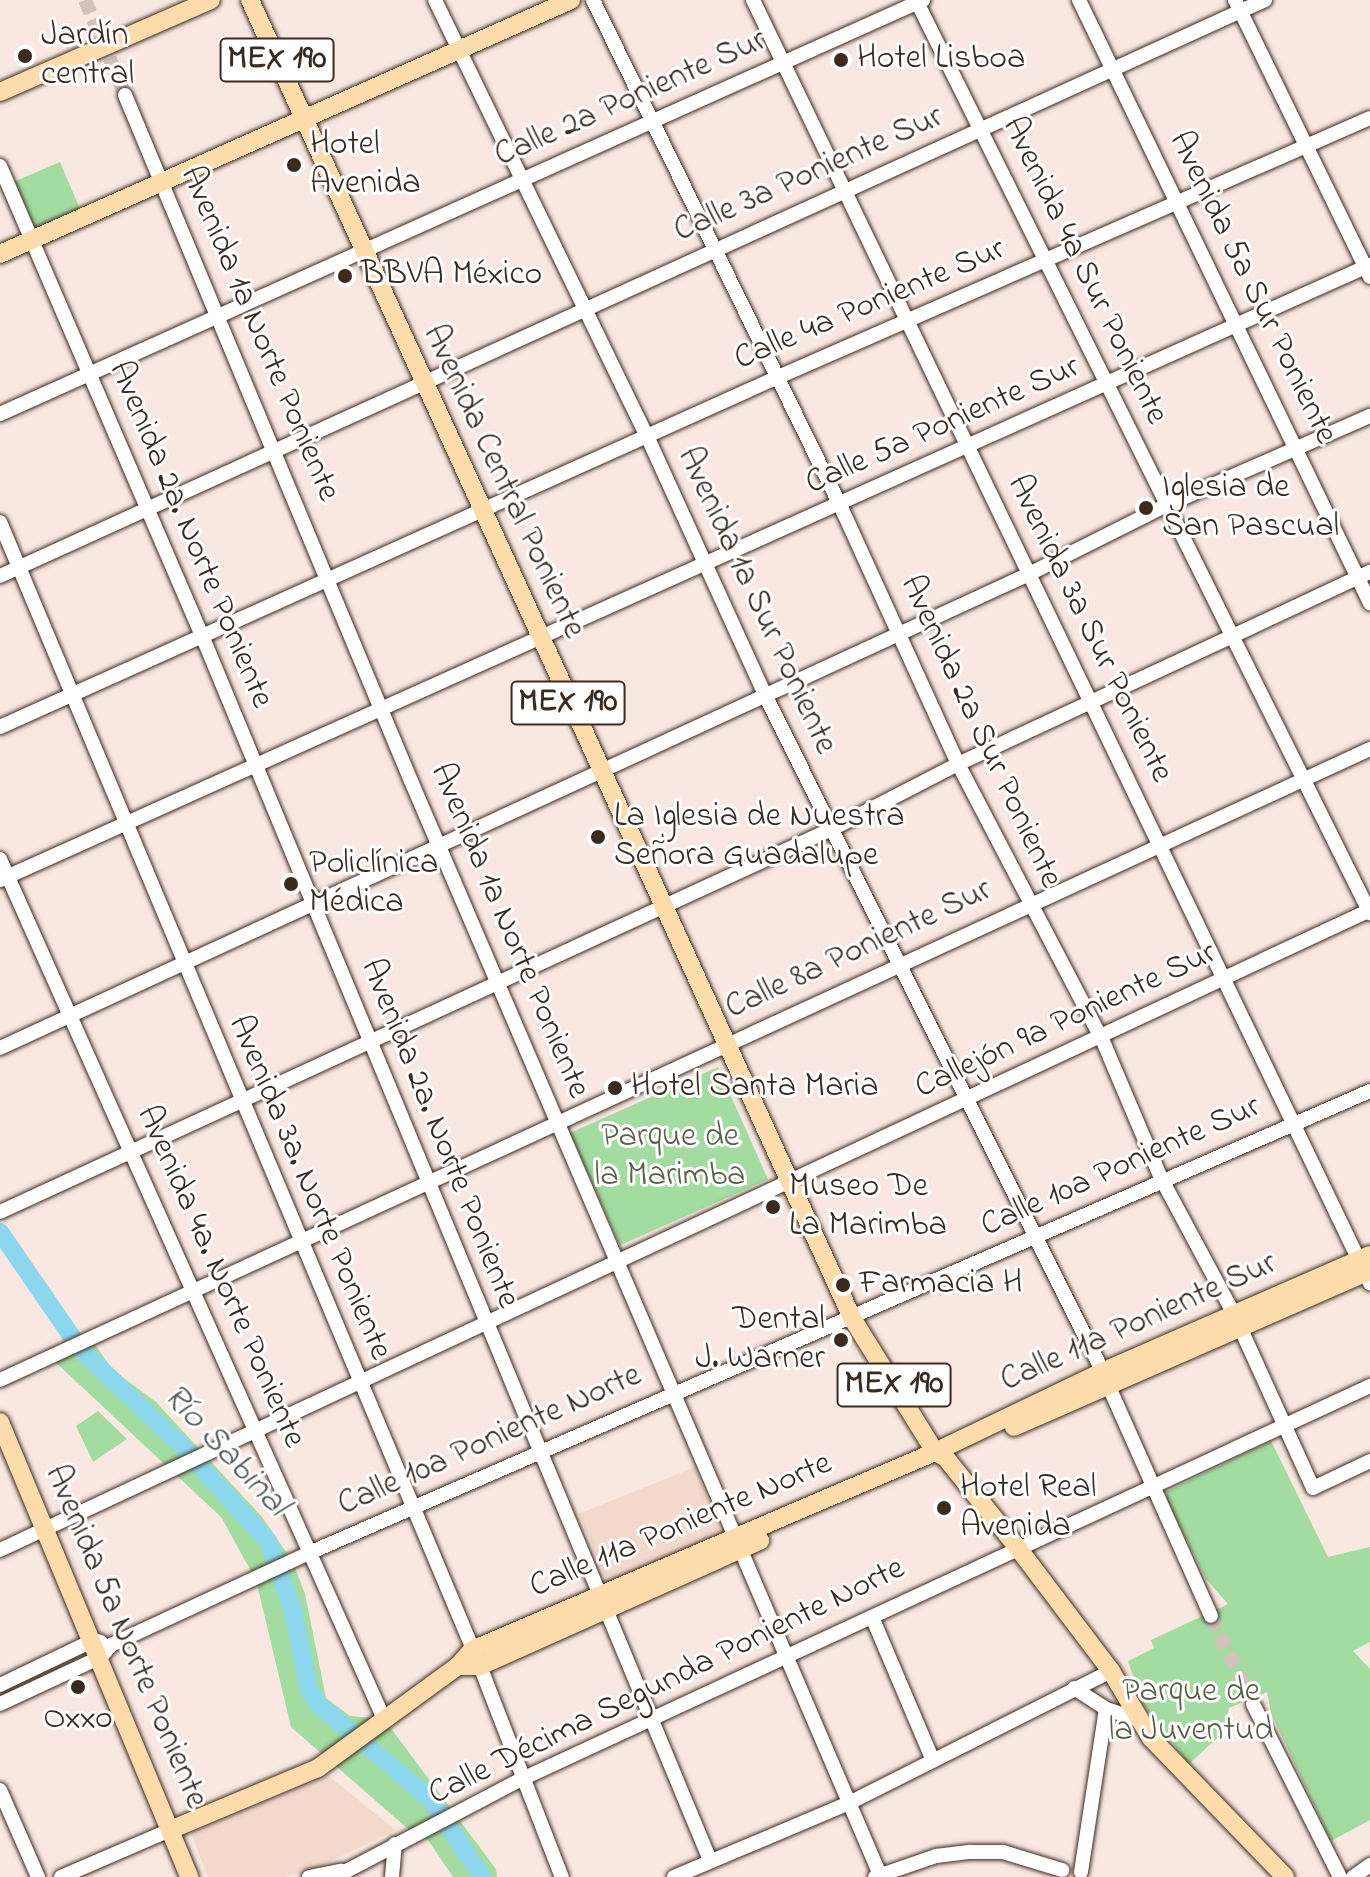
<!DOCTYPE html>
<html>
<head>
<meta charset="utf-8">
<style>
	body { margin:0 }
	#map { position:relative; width:1370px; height:1877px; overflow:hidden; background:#f8e8e1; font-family:"Indie Flower",sans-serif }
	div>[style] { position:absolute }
	.built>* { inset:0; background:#f3d8cc; transform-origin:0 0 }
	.green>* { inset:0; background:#a3dca1; transform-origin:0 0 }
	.river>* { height:18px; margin:-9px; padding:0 9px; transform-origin:9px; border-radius:9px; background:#8dd7ee }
	.minor-tunnel>* { height:14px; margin-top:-7px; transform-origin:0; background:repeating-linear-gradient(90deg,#d2c2ba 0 14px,transparent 0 21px) }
	.roads { filter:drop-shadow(0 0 2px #3b2a1e) drop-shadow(0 0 2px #3b2a1e) }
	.minor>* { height:14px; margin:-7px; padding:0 7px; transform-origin:7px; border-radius:7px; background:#fff }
	.major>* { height:18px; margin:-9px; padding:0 9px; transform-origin:9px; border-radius:9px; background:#fddcac }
	.dots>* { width:22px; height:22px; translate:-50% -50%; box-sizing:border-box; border:4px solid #fff; border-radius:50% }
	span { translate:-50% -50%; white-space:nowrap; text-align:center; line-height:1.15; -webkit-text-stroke:6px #fff; paint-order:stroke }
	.shield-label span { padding:2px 6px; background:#fff; border:2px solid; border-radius:6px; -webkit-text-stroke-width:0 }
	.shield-label { font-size:32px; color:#3b2a1e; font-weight:700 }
	.poi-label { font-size:34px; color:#3b2a1e }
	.left { translate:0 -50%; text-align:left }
	.right { translate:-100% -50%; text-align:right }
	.street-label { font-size:34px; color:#3b2a1e }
	.park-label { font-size:34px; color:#5a5f45 }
	.water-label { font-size:36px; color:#545e5c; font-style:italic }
</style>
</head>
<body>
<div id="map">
	<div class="built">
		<div style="left:695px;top:1467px;width:74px;height:125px;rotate:68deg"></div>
		<div style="clip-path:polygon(329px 1776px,395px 1830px,315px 1869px,285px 1877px,208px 1877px,191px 1833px)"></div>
	</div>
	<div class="green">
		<div style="left:60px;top:162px;width:56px;height:49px;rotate:67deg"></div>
		<div style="left:718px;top:1067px;width:123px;height:162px;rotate:66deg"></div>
		<div style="clip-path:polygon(91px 1339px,113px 1370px,156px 1402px,262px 1517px,293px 1562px,305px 1594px,326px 1698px,350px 1716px,384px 1719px,496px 1869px,497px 1877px,453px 1877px,428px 1840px,415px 1835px,291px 1727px,256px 1580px,221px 1517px,51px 1358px)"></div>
		<div style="clip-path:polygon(98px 1411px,127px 1439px,93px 1462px,76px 1426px)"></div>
		<div style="clip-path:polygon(1271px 1441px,1328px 1557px,1370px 1547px,1370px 1642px,1353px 1651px,1370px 1669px,1370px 1820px,1331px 1841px,1271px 1713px,1267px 1692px,1229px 1708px,1224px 1732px,1189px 1764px,1142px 1703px,1128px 1661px,1154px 1648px,1151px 1640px,1228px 1604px,1206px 1579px,1166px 1498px,1167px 1491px)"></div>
	</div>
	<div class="river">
		<div style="left:0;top:1232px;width:143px;rotate:55.5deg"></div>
		<div style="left:81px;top:1350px;width:135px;rotate:43.5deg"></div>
		<div style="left:179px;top:1443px;width:132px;rotate:47.8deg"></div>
		<div style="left:268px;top:1541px;width:74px;rotate:70.3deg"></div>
		<div style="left:293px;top:1611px;width:81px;rotate:78.6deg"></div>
		<div style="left:309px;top:1690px;width:17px;rotate:57deg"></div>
		<div style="left:318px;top:1704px;width:148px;rotate:40.3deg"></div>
		<div style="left:431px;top:1800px;width:92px;rotate:56.5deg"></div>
	</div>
	<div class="minor-tunnel">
		<div style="left:85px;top:0;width:103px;rotate:67.2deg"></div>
		<div style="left:1211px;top:1616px;width:98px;rotate:64.5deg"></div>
	</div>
	<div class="roads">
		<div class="minor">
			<div style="left:435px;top:0;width:485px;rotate:64.1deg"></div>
			<div style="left:647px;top:436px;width:285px;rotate:65.5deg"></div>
			<div style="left:765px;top:695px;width:743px;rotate:63.47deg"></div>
			<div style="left:1097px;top:1360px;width:280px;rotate:66deg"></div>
			<div style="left:593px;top:0;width:562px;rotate:63.94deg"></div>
			<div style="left:840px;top:505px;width:285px;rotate:65.5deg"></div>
			<div style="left:958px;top:764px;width:310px;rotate:62.4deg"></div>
			<div style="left:1102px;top:1039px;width:151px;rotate:67deg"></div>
			<div style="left:1161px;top:1178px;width:154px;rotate:61.8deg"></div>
			<div style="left:1234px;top:1314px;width:191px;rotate:65.6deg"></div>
			<div style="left:1313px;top:1488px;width:63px;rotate:-25.3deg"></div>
			<div style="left:753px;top:0;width:1424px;rotate:64.32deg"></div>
			<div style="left:916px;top:0;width:1020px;rotate:63.56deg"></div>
			<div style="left:1079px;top:0;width:670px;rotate:64.24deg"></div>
			<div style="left:1235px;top:0;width:308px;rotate:64deg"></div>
			<div style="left:125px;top:95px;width:743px;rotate:67.37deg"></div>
			<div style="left:411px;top:781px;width:1193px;rotate:66.79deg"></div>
			<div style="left:0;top:166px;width:514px;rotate:66.73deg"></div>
			<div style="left:203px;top:638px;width:1323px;rotate:67.47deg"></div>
			<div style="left:0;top:414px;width:1012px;rotate:-24.16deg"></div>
			<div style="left:0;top:522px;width:1241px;rotate:67.24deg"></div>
			<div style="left:480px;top:1666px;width:226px;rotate:68.8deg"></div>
			<div style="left:0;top:576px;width:1390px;rotate:-24.48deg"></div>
			<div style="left:0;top:727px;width:851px;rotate:-24.22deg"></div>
			<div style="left:776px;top:378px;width:648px;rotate:-23.64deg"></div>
			<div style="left:0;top:859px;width:942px;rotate:65.94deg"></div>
			<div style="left:0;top:880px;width:1502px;rotate:-24.18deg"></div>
			<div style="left:0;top:1048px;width:1133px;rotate:-24.73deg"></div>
			<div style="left:1029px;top:574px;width:154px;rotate:-26.6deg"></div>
			<div style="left:1167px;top:505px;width:222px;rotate:-23.7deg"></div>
			<div style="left:0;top:1212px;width:916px;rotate:-24.72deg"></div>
			<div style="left:832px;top:829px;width:142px;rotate:-27.3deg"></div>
			<div style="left:958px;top:764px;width:455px;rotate:-25deg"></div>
			<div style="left:0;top:1380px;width:1508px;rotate:-24.73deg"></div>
			<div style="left:0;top:1550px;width:1512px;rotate:-25.04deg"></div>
			<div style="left:872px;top:1617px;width:156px;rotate:67deg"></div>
			<div style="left:0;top:1685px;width:104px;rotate:-25.6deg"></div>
			<div style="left:94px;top:1640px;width:7px;rotate:16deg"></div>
			<div style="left:1074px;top:1688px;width:38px;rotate:33deg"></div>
			<div style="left:1106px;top:1709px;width:33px;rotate:18deg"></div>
			<div style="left:0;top:1704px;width:111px;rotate:-25deg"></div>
			<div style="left:101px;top:1657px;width:16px;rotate:-50deg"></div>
			<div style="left:111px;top:1645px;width:218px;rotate:-24.9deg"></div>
			<div style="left:309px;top:1553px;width:1157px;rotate:-23.53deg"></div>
			<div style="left:1253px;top:1704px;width:194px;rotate:63.3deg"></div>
			<div style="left:0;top:1790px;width:95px;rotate:66.4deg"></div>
			<div style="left:1081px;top:1872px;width:165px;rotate:-81.3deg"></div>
			<div style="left:61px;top:1877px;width:119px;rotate:-23.3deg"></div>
			<div style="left:309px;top:1877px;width:33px;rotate:-11deg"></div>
			<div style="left:335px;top:1877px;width:211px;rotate:-27.7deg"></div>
			<div style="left:522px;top:1779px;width:935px;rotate:-24.87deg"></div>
			<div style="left:392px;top:1877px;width:33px;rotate:-85deg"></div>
			<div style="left:674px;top:1877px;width:190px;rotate:-22.9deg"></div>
			<div style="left:849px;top:1803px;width:293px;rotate:-26.7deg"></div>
			<div style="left:875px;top:1877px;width:65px;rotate:-19deg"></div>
			<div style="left:936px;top:1856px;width:35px;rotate:-7deg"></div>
			<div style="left:971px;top:1852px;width:32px"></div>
			<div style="left:1003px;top:1852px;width:62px;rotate:17deg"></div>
			<div style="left:1353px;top:1877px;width:21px;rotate:-35deg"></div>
		</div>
		<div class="major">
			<div style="left:250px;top:0;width:1449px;rotate:65.45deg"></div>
			<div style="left:852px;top:1318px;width:158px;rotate:58.2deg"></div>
			<div style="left:935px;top:1452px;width:11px;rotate:27deg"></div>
			<div style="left:945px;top:1457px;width:117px;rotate:51.3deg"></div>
			<div style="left:1018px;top:1548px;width:154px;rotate:52.9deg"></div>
			<div style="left:1111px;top:1671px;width:78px;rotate:59.2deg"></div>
			<div style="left:1151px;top:1738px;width:193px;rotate:46deg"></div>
			<div style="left:0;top:92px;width:230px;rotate:-23.6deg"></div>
			<div style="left:0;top:254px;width:625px;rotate:-23.98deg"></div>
			<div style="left:0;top:1422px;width:493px;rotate:67.4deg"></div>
			<div style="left:1014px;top:1427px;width:389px;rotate:-23.7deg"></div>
			<div style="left:458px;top:1666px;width:22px"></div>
			<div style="left:480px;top:1666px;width:307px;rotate:-24.1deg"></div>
			<div style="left:170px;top:1830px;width:160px;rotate:-22.7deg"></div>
			<div style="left:318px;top:1768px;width:173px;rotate:-36.1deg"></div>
			<div style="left:458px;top:1666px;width:21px;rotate:-49deg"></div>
			<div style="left:472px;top:1650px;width:504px;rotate:-23.15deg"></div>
			<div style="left:935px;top:1452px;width:185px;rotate:-25.6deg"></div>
			<div style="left:1102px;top:1372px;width:292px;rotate:-23.6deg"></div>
		</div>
	</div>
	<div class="dots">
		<div style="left:25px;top:56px;background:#3b2a1e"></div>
		<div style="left:841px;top:60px;background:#3b2a1e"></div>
		<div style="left:294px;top:165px;background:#3b2a1e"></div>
		<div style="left:345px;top:276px;background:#3b2a1e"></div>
		<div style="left:1146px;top:508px;background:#3b2a1e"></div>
		<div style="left:598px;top:837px;background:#3b2a1e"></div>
		<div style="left:291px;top:884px;background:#3b2a1e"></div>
		<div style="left:615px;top:1088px;background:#3b2a1e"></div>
		<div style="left:773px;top:1207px;background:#3b2a1e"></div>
		<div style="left:843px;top:1285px;background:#3b2a1e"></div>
		<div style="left:841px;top:1340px;background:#3b2a1e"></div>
		<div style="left:944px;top:1508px;background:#3b2a1e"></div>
		<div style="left:78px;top:1687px;background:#3b2a1e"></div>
	</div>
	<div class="shield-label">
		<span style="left:277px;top:60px">MEX 190</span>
		<span style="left:568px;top:703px">MEX 190</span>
		<span style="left:894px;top:1385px">MEX 190</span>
	</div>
	<div class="poi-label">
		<span class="left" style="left:41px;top:56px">Jardín<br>central</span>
		<span class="left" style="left:857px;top:60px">Hotel Lisboa</span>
		<span class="left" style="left:310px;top:165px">Hotel<br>Avenida</span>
		<span class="left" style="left:361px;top:276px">BBVA México</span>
		<span class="left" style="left:1162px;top:508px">Iglesia de<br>San Pascual</span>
		<span class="left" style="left:614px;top:837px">La Iglesia de Nuestra<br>Señora Guadalupe</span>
		<span class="left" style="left:309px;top:884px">Policlínica<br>Médica</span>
		<span class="left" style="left:631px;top:1088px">Hotel Santa Maria</span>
		<span class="left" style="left:789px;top:1207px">Museo De<br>La Marimba</span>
		<span class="left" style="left:859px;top:1285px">Farmacia H</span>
		<span class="right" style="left:825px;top:1340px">Dental<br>J. Warner</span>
		<span class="left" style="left:960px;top:1508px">Hotel Real<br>Avenida</span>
		<span style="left:78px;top:1720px">Oxxo</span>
	</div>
	<div class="street-label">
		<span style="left:631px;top:99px;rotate:-24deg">Calle 2a Poniente Sur</span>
		<span style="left:809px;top:175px;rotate:-24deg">Calle 3a Poniente Sur</span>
		<span style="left:1084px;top:271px;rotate:64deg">Avenida 4a Sur Poniente</span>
		<span style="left:1252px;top:288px;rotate:64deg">Avenida 5a Sur Poniente</span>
		<span style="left:870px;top:305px;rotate:-23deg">Calle 4a Poniente Sur</span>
		<span style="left:259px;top:334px;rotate:67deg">Avenida 1a Norte Poniente</span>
		<span style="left:943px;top:426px;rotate:-24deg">Calle 5a Poniente Sur</span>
		<span style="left:503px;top:482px;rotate:65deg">Avenida Central Poniente</span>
		<span style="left:190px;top:535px;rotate:67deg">Avenida 2a. Norte Poniente</span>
		<span style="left:756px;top:601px;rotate:65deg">Avenida 1a Sur Poniente</span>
		<span style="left:1089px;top:629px;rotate:64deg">Avenida 3a Sur Poniente</span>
		<span style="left:980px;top:732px;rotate:65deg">Avenida 2a Sur Poniente</span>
		<span style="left:509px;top:931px;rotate:67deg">Avenida 1a Norte Poniente</span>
		<span style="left:859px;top:950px;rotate:-25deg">Calle 8a Poniente Sur</span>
		<span style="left:1066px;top:1021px;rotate:-25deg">Callejón 9a Poniente Sur</span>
		<span style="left:439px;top:1134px;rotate:68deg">Avenida 2a. Norte Poniente</span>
		<span style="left:1121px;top:1167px;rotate:-24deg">Calle 10a Poniente Sur</span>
		<span style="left:309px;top:1188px;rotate:67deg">Avenida 3a. Norte Poniente</span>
		<span style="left:220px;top:1277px;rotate:66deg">Avenida 4a. Norte Poniente</span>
		<span style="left:1139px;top:1323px;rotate:-24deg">Calle 11a Poniente Sur</span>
		<span style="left:490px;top:1441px;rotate:-24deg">Calle 10a Poniente Norte</span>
		<span style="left:681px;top:1526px;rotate:-23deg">Calle 11a Poniente Norte</span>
		<span style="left:125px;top:1637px;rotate:67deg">Avenida 5a Norte Poniente</span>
		<span style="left:667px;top:1682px;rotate:-26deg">Calle Décima Segunda Poniente Norte</span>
	</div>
	<div class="park-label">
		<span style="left:670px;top:1157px">Parque de<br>la Marimba</span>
		<span style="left:1191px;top:1712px">Parque de<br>la Juventud</span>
	</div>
	<div class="water-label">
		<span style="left:225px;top:1451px;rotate:47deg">Río Sabinal</span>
	</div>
</div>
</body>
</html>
